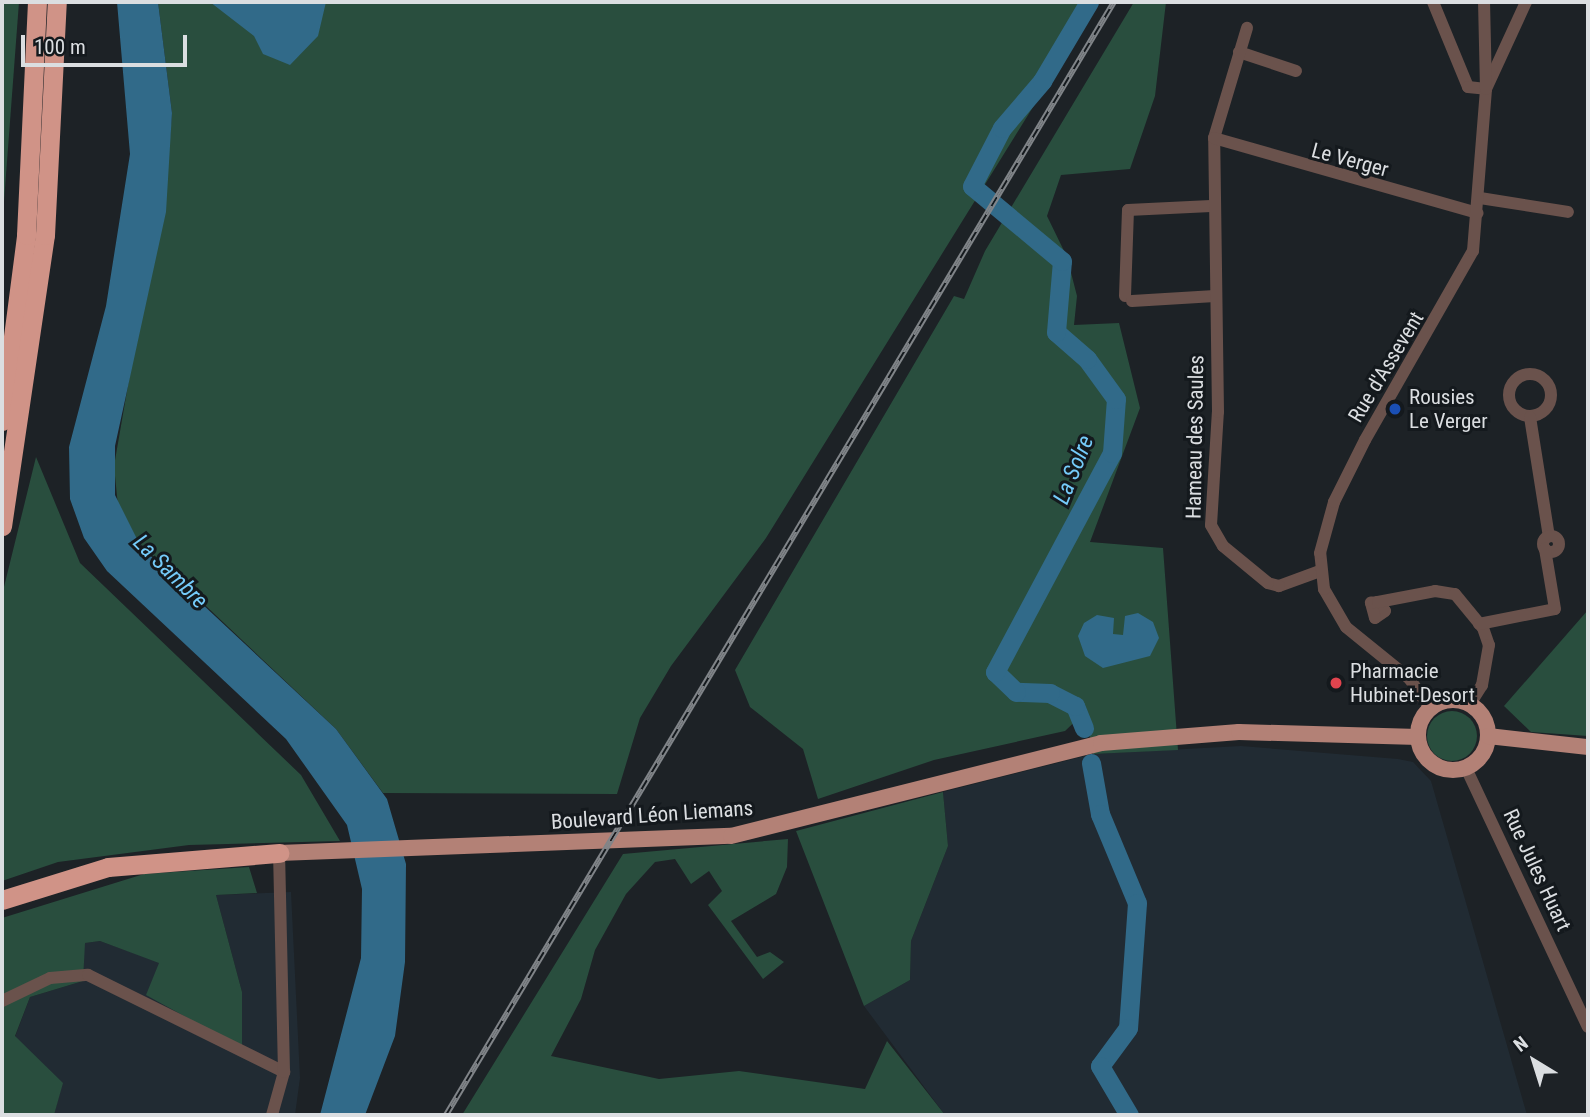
<!DOCTYPE html>
<html>
<head>
<meta charset="utf-8">
<style>
	body { margin:0 }
	#map { position:relative; width:1590px; height:1117px; overflow:hidden; background:#1d2226; font-family:"Roboto Condensed",sans-serif }
	div>[style] { position:absolute }
	.built>* { inset:0; background:#212b33 }
	.green>* { inset:0; background:#294e3e }
	.round { border-radius:50% }
	.water>* { inset:0; background:#316a89 }
	.river>* { height:19px; margin:-9.5px; padding:0 9.5px; transform-origin:9.5px; border-radius:9.5px; background:#316a89 }
	.minor>* { height:12px; margin:-6px; padding:0 6px; transform-origin:6px; border-radius:6px; background:#6a524c }
	.minor>.ring { margin:-6px; padding:0; box-sizing:content-box; background:none; border:12px solid #6a524c; border-radius:50% }
	.major>* { height:16px; margin:-8px; padding:0 8px; transform-origin:8px; border-radius:8px; background:#b38176 }
	.major>.ring { margin:-8px; padding:0; box-sizing:content-box; background:none; border:16px solid #b38176; border-radius:50% }
	.highway>* { height:19px; margin:-9.5px; padding:0 9.5px; transform-origin:9.5px; border-radius:9.5px; background:#d09387 }
	.rail>* { height:6px; margin-top:-3px; transform-origin:0; background:repeating-linear-gradient(90deg,#14191d 0 10px,#808488 0 20px); box-sizing:border-box; border-block:2px solid #808488 }
	.dots>* { width:19px; height:19px; translate:-50% -50%; box-sizing:border-box; border:4px solid #14191d; border-radius:50% }
	span { translate:-50% -50%; white-space:nowrap; text-align:center; line-height:1.15; -webkit-text-stroke:6px #14191d; paint-order:stroke }
	.street-label { font-size:21px; color:#dbdee1 }
	.poi-label { font-size:21px; color:#dbdee1 }
	.left { translate:0 -50%; text-align:left }
	.water-label { font-size:23px; color:#75cbfa; font-style:italic }
	.frame { position:absolute; inset:0; border:4px solid #dbdee1; pointer-events:none }
	.north { position:absolute; left:1499px; top:1026px; width:70px; height:70px; -webkit-text-stroke:5px #14191d; paint-order:stroke; rotate:322deg; font-size:19px; font-weight:700; line-height:28px; text-align:center; color:#dbdee1 }
	.north::after { content:''; display:block; margin:auto; width:24px; height:32px; background:#dbdee1; clip-path:polygon(50% 0,100% 100%,50% 72%,0 100%) }
	.scale { position:absolute; left:21px; top:35px; width:166px; height:32px; box-sizing:border-box; border:4px solid #dbdee1; border-top:0; padding-left:9px; font-size:21px; line-height:24px; white-space:nowrap; color:#dbdee1; -webkit-text-stroke:5px #14191d; paint-order:stroke }
</style>
</head>
<body>
<div id="map">
	<div class="built">
		<div style="clip-path:polygon(1241px 746px,1398px 759px,1413px 762px,1431px 781px,1527px 1115px,945px 1115px,864px 1006px,910px 980px,911px 941px,948px 846px,943px 792px,1093px 754px)"></div>
		<div style="clip-path:polygon(291px 892px,300px 1078px,295px 1115px,54px 1115px,62px 1083px,15px 1037px,30px 997px,83px 981px,84px 943px,100px 941px,242px 992px,216px 895px)"></div>
	</div>
	<div class="green">
		<div style="clip-path:polygon(2px 2px,19px 2px,2px 228px)"></div>
		<div style="clip-path:polygon(158px 2px,1098px 2px,766px 538px,671px 666px,640px 718px,617px 794px,383px 793px,336px 729px,132px 536px,118px 506px,114px 466px,169px 149px,172px 113px)"></div>
		<div style="clip-path:polygon(1134px 2px,1166px 2px,1155px 96px,1130px 169px,1061px 175px,1047px 216px,1067px 257px,1077px 296px,1074px 325px,1119px 323px,1140px 408px,1090px 542px,1163px 548px,1178px 750px,1093px 754px,1085px 712px,1065px 731px,934px 760px,818px 799px,803px 749px,750px 707px,735px 670px,954px 296px,964px 299px,985px 251px)"></div>
		<div style="clip-path:polygon(36px 457px,80px 563px,301px 775px,340px 841px,189px 845px,58px 862px,2px 881px,2px 595px)"></div>
		<div style="clip-path:polygon(1588px 610px,1588px 736px,1531px 732px,1504px 706px)"></div>
		<div class="round" style="left:1427px;top:711px;width:50px;height:50px"></div>
		<div style="clip-path:polygon(943px 792px,948px 846px,911px 941px,910px 980px,864px 1006px,796px 831px)"></div>
		<div style="clip-path:polygon(788px 839px,787px 867px,776px 894px,731px 921px,757px 957px,770px 952px,784px 962px,763px 979px,708px 905px,722px 891px,709px 871px,691px 884px,675px 859px,655px 862px,626px 894px,595px 950px,581px 999px,551px 1056px,659px 1079px,739px 1071px,865px 1089px,887px 1041px,945px 1115px,462px 1115px,623px 854px)"></div>
		<div style="clip-path:polygon(249px 867px,257px 893px,216px 895px,242px 992px,242px 1048px,146px 995px,159px 963px,100px 941px,85px 943px,83px 981px,30px 997px,15px 1036px,63px 1083px,54px 1115px,2px 1115px,2px 918px,144px 874px)"></div>
	</div>
	<div class="water">
		<div style="clip-path:polygon(117px 2px,158px 2px,172px 113px,166px 212px,115px 446px,115px 495px,141px 547px,336px 729px,387px 799px,406px 864px,405px 962px,395px 1036px,365px 1115px,320px 1115px,361px 958px,362px 889px,347px 825px,286px 739px,107px 571px,84px 538px,70px 499px,69px 447px,106px 306px,130px 154px)"></div>
		<div style="clip-path:polygon(210px 2px,326px 2px,318px 36px,290px 65px,263px 54px,254px 36px)"></div>
		<div style="clip-path:polygon(1138px 613px,1153px 622px,1159px 638px,1150px 656px,1103px 668px,1085px 656px,1078px 636px,1084px 623px,1097px 615px,1114px 618px,1113px 634px,1123px 635px,1125px 616px)"></div>
	</div>
	<div class="river">
		<div style="left:1084px;top:728px;width:24px;rotate:-112deg"></div>
		<div style="left:1075px;top:706px;width:28px;rotate:-153deg"></div>
		<div style="left:1050px;top:693px;width:34px;rotate:-178deg"></div>
		<div style="left:1016px;top:692px;width:29px;rotate:-136deg"></div>
		<div style="left:995px;top:672px;width:248px;rotate:-61.9deg"></div>
		<div style="left:1112px;top:453px;width:54px;rotate:-85.8deg"></div>
		<div style="left:1116px;top:399px;width:49px;rotate:-125.9deg"></div>
		<div style="left:1087px;top:359px;width:41px;rotate:-138.9deg"></div>
		<div style="left:1056px;top:332px;width:71px;rotate:-85.2deg"></div>
		<div style="left:1062px;top:261px;width:117px;rotate:-140.2deg"></div>
		<div style="left:972px;top:186px;width:65px;rotate:-62.7deg"></div>
		<div style="left:1002px;top:128px;width:62px;rotate:-49.6deg"></div>
		<div style="left:1042px;top:81px;width:92px;rotate:-59.3deg"></div>
		<div style="left:1091px;top:763px;width:52px;rotate:80deg"></div>
		<div style="left:1100px;top:814px;width:96px;rotate:67.4deg"></div>
		<div style="left:1137px;top:903px;width:125px;rotate:94.1deg"></div>
		<div style="left:1128px;top:1028px;width:47px;rotate:126.4deg"></div>
		<div style="left:1100px;top:1066px;width:57px;rotate:59.4deg"></div>
	</div>
	<div class="minor">
		<div style="left:1433px;top:2px;width:92px;rotate:67.6deg"></div>
		<div style="left:1468px;top:87px;width:18px;rotate:6deg"></div>
		<div style="left:1486px;top:89px;width:96px;rotate:-65.3deg"></div>
		<div style="left:1239px;top:52px;width:60px;rotate:18.4deg"></div>
		<div style="left:1214px;top:138px;width:115px;rotate:-73.3deg"></div>
		<div style="left:1480px;top:198px;width:89px;rotate:9deg"></div>
		<div style="left:1125px;top:296px;width:86px;rotate:-88deg"></div>
		<div style="left:1128px;top:210px;width:83px;rotate:-2.8deg"></div>
		<div style="left:1132px;top:301px;width:83px;rotate:-3.4deg"></div>
		<div class="ring" style="left:1509px;top:374px;width:30px;height:30px"></div>
		<div style="left:1530px;top:417px;width:121px;rotate:81deg"></div>
		<div class="ring" style="left:1543px;top:536px;width:4px;height:4px"></div>
		<div style="left:1320px;top:571px;width:44px;rotate:159.9deg"></div>
		<div style="left:1279px;top:586px;width:11px;rotate:-165deg"></div>
		<div style="left:1268px;top:583px;width:58px;rotate:-140.6deg"></div>
		<div style="left:1223px;top:546px;width:24px;rotate:-120deg"></div>
		<div style="left:1211px;top:525px;width:113px;rotate:-86.5deg"></div>
		<div style="left:1218px;top:412px;width:274px;rotate:-90.8deg"></div>
		<div style="left:1214px;top:138px;width:274px;rotate:15.9deg"></div>
		<div style="left:1378px;top:602px;width:11px;rotate:52deg"></div>
		<div style="left:1385px;top:611px;width:12px;rotate:145deg"></div>
		<div style="left:1375px;top:618px;width:16px;rotate:-105deg"></div>
		<div style="left:1371px;top:603px;width:7px;rotate:-8deg"></div>
		<div style="left:1378px;top:602px;width:58px;rotate:-10.9deg"></div>
		<div style="left:1435px;top:591px;width:20px;rotate:9deg"></div>
		<div style="left:1455px;top:594px;width:44px;rotate:50.5deg"></div>
		<div style="left:1483px;top:628px;width:18px;rotate:71deg"></div>
		<div style="left:1489px;top:645px;width:41px;rotate:99.9deg"></div>
		<div style="left:1482px;top:685px;width:22px;rotate:122deg"></div>
		<div style="left:1479px;top:624px;width:77px;rotate:-11.2deg"></div>
		<div style="left:1555px;top:609px;width:61px;rotate:-99.5deg"></div>
		<div style="left:1430px;top:708px;width:35px;rotate:-125deg"></div>
		<div style="left:1410px;top:679px;width:82px;rotate:-140.9deg"></div>
		<div style="left:1346px;top:627px;width:44px;rotate:-120.1deg"></div>
		<div style="left:1324px;top:589px;width:36px;rotate:-96deg"></div>
		<div style="left:1320px;top:553px;width:53px;rotate:-74.6deg"></div>
		<div style="left:1334px;top:502px;width:69px;rotate:-63.4deg"></div>
		<div style="left:1365px;top:440px;width:218px;rotate:-60.3deg"></div>
		<div style="left:1473px;top:251px;width:163px;rotate:-85.4deg"></div>
		<div style="left:1486px;top:89px;width:87px;rotate:-91.3deg"></div>
		<div style="left:1466px;top:768px;width:286px;rotate:64.8deg"></div>
		<div style="left:2px;top:1001px;width:53px;rotate:-25.6deg"></div>
		<div style="left:50px;top:978px;width:38px;rotate:-5deg"></div>
		<div style="left:88px;top:975px;width:219px;rotate:26.3deg"></div>
		<div style="left:272px;top:1115px;width:45px;rotate:-74.4deg"></div>
		<div style="left:284px;top:1072px;width:219px;rotate:-91.3deg"></div>
	</div>
	<div class="major">
		<div class="ring" style="left:1418px;top:700px;width:54px;height:54px"></div>
		<div style="left:1488px;top:736px;width:101px;rotate:6.3deg"></div>
		<div style="left:279px;top:853px;width:452px;rotate:-2.2deg"></div>
		<div style="left:731px;top:836px;width:382px;rotate:-14.1deg"></div>
		<div style="left:1101px;top:743px;width:138px;rotate:-4.6deg"></div>
		<div style="left:1239px;top:732px;width:179px;rotate:1.6deg"></div>
	</div>
	<div class="highway">
		<div style="left:2px;top:421px;width:188px;rotate:-82.6deg"></div>
		<div style="left:26px;top:235px;width:233px;rotate:-87.3deg"></div>
		<div style="left:2px;top:526px;width:294px;rotate:-81.6deg"></div>
		<div style="left:45px;top:235px;width:233px;rotate:-87.1deg"></div>
		<div style="left:2px;top:900px;width:111px;rotate:-17.3deg"></div>
		<div style="left:108px;top:867px;width:172px;rotate:-4.7deg"></div>
	</div>
	<div class="rail">
		<div style="left:446px;top:1115px;width:1298px;rotate:-59.03deg"></div>
	</div>
	<div class="dots">
		<div style="left:1395px;top:409px;background:#1a4fb4"></div>
		<div style="left:1336px;top:683px;background:#e0444e"></div>
	</div>
	<div class="street-label">
		<span style="left:1350px;top:160px;rotate:15deg">Le Verger</span>
		<span style="left:1386px;top:367px;rotate:-59deg">Rue d'Assevent</span>
		<span style="left:1195px;top:437px;rotate:-89deg">Hameau des Saules</span>
		<span style="left:652px;top:815px;rotate:-4deg">Boulevard Léon Liemans</span>
		<span style="left:1537px;top:870px;rotate:65deg">Rue Jules Huart</span>
	</div>
	<div class="poi-label">
		<span class="left" style="left:1409px;top:409px">Rousies<br>Le Verger</span>
		<span class="left" style="left:1350px;top:683px">Pharmacie<br>Hubinet-Desort</span>
	</div>
	<div class="water-label">
		<span style="left:1074px;top:470px;rotate:-68deg">La Solre</span>
		<span style="left:170px;top:572px;rotate:45deg">La Sambre</span>
	</div>
	<div class="frame"></div>
	<div class="north">N</div>
	<div class="scale">100 m</div>
</div>
</body>
</html>
